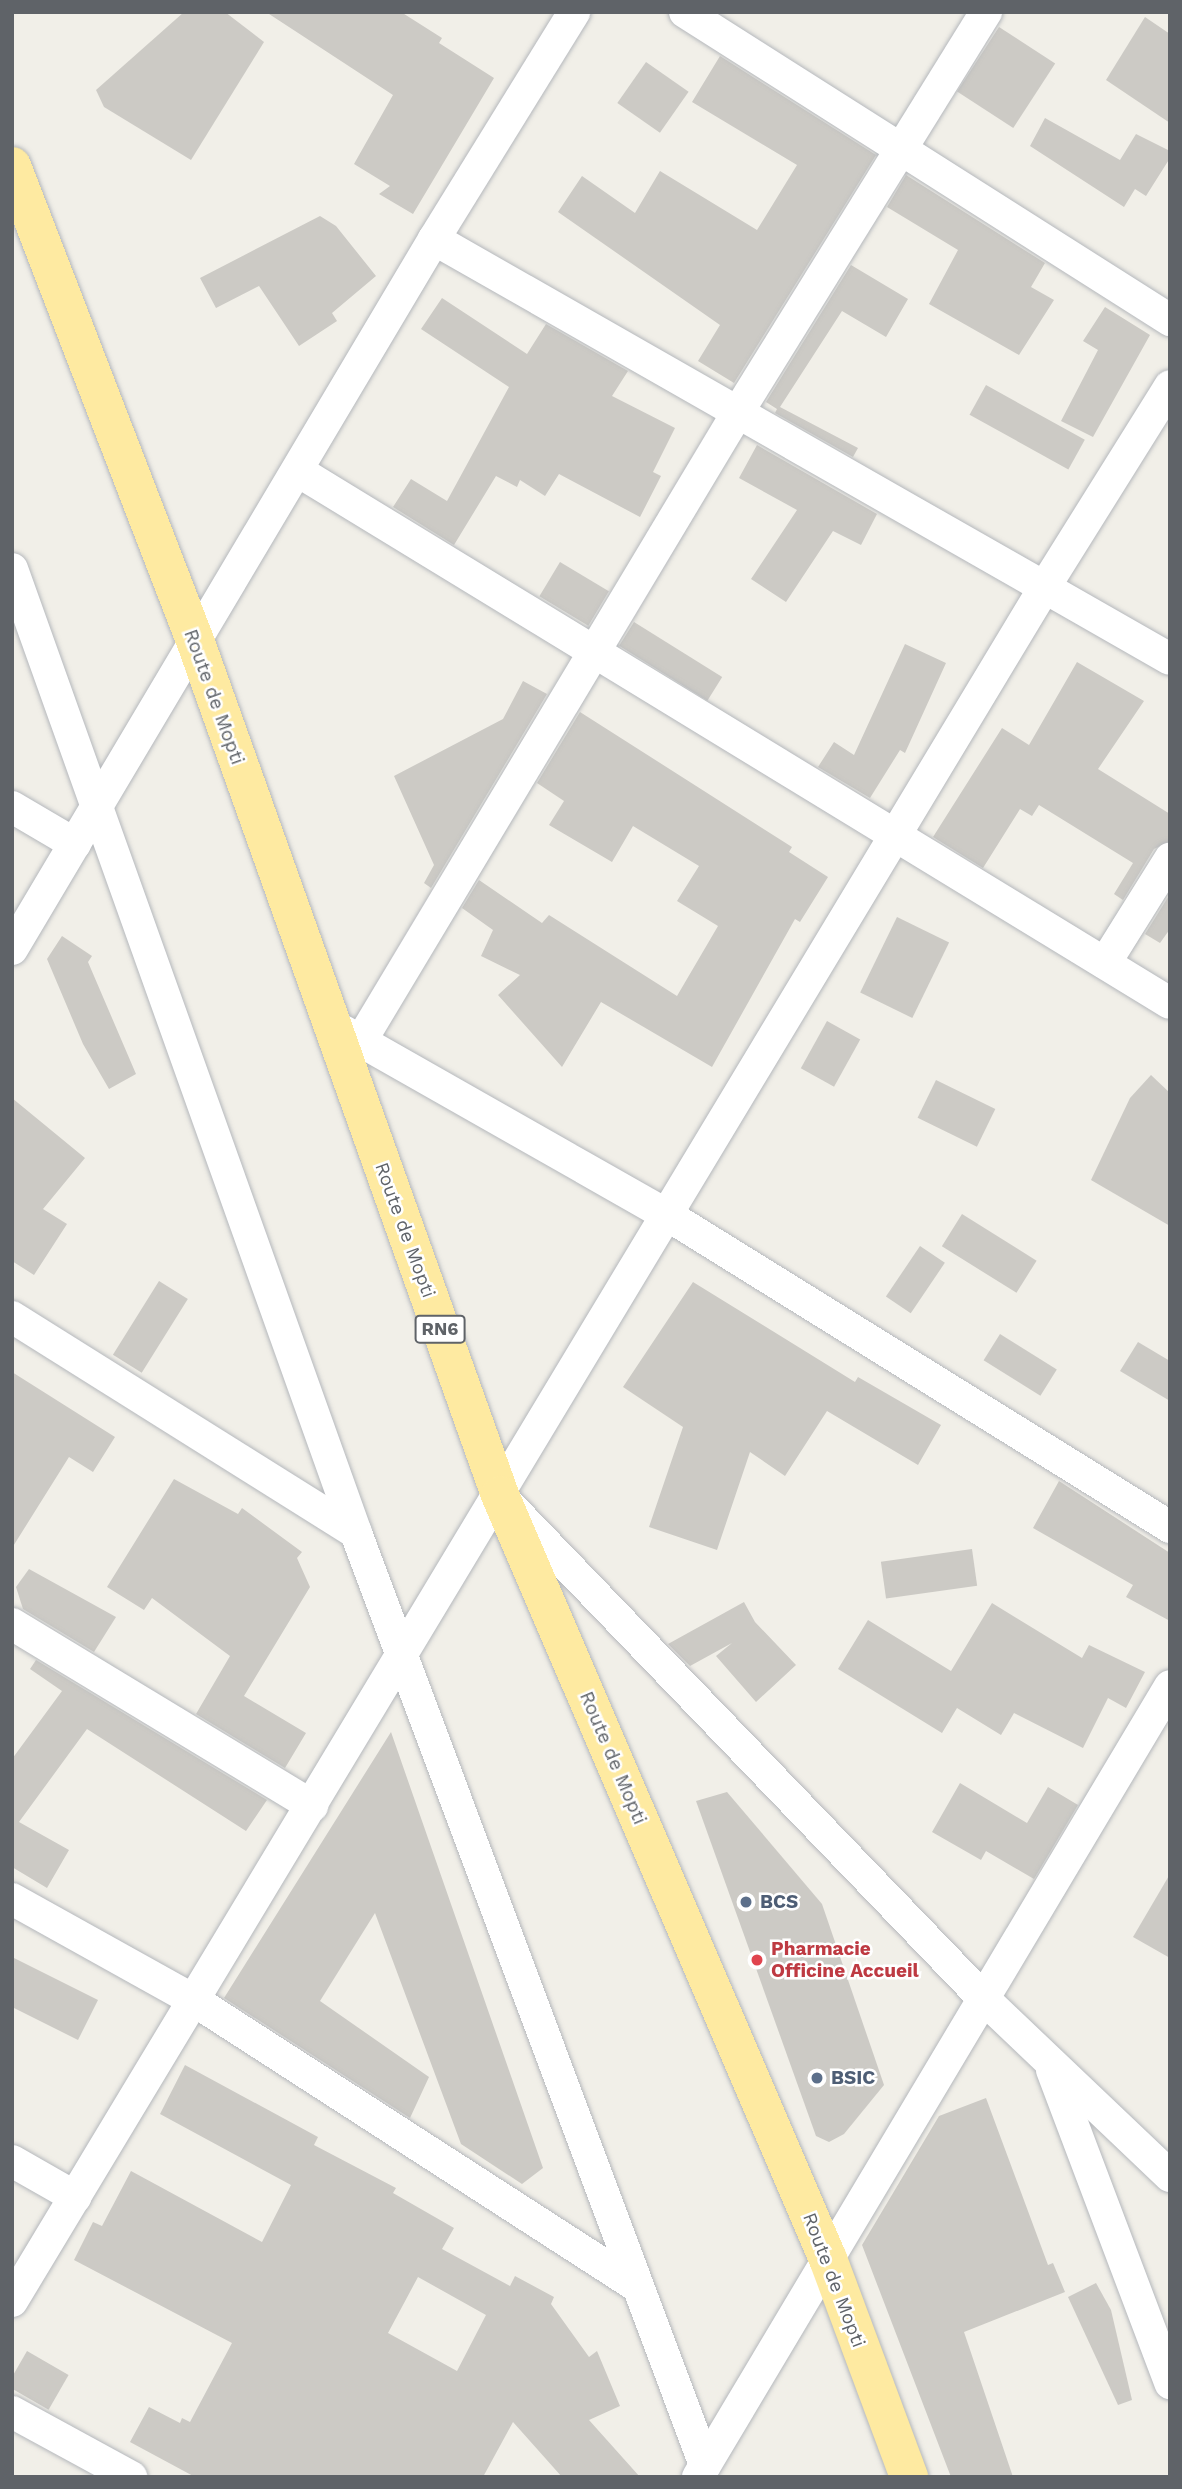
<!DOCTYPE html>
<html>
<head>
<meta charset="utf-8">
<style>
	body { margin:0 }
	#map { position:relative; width:1182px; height:2489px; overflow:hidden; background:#f1efe8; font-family:"Work Sans",sans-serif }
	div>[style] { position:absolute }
	.building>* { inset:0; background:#cccac5; transform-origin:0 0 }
	.roads { filter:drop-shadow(0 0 2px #b5b8bc) drop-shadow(0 0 2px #b5b8bc) }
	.minor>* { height:32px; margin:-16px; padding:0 16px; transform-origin:16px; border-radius:16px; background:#fff }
	.trunk>* { height:38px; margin:-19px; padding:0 19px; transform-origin:19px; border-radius:19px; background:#feeaa1 }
	.dots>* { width:19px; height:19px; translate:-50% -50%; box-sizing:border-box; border:4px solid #fff; border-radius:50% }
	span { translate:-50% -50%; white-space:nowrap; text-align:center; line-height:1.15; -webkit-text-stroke:5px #fff; paint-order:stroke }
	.shield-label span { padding:2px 5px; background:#fff; border:2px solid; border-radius:5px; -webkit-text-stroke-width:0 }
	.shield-label { font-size:18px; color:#5f6368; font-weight:700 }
	.street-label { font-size:19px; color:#5f6368 }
	.service-label { font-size:19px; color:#4e5e75; font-weight:700 }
	.left { translate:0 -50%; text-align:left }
	.health-label { font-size:19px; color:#be3a42; font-weight:700 }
	.frame { position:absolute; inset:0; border:14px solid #5f6368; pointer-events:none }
</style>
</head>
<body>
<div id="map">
	<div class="building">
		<div style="clip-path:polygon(184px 12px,225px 12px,264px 42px,191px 160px,104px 107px,96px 90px)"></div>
		<div style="clip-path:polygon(266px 12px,401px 12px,442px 38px,439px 43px,494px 78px,413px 214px,379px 194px,390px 186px,354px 164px,393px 95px)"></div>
		<div style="clip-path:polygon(1145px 17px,1170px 34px,1170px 123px,1106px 80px)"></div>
		<div style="left:999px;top:27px;width:67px;height:77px;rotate:33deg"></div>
		<div style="clip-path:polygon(720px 56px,876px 155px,734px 383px,698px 361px,720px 325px,558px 212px,582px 176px,635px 213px,660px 171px,757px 230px,797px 165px,692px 102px)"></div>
		<div style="left:646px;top:62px;width:52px;height:50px;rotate:35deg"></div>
		<div style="clip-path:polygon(1045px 118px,1120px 160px,1136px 134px,1170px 151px,1170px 158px,1146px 196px,1135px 189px,1124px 207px,1030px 146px)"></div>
		<div style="clip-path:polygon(906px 175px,1045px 263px,1031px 287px,1054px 300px,1019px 355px,929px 304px,958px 250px,887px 207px)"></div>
		<div style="clip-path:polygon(320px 216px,336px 226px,376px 276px,332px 313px,337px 321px,299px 346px,259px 286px,216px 308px,200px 278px)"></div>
		<div style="clip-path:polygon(851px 265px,908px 299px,886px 337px,842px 311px,780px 407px,858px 448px,853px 457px,775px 413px,777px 409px,766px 402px)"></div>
		<div style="clip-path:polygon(442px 298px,527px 354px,546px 324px,628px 371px,612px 396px,675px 428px,653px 472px,661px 476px,640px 517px,559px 474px,545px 496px,520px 480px,517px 487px,496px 476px,454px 545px,393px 507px,411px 479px,447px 501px,509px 387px,421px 329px)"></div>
		<div style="clip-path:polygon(1105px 307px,1150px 335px,1093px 437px,1061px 421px,1098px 350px,1083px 341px)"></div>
		<div style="left:986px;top:385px;width:113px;height:34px;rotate:29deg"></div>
		<div style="clip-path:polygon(757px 445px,877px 514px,861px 545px,833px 531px,786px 602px,751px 579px,797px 510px,739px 478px)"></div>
		<div style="left:560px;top:562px;width:57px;height:40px;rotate:31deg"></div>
		<div style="left:634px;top:622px;width:104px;height:28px;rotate:32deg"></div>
		<div style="clip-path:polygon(905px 644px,946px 663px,905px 753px,900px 750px,870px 798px,818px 767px,834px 742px,854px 755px)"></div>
		<div style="clip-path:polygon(1077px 662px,1144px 701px,1098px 769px,1170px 814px,1170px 841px,1154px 849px,1123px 900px,1114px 894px,1133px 863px,1039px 805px,1032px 816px,1020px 809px,983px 868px,933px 837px,1002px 728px,1029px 745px)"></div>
		<div style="clip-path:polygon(523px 681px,547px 694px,431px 888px,424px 883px,434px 865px,394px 776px,503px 719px)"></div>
		<div style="clip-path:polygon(580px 712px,792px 847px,789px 852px,828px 877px,800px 922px,795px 919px,712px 1067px,601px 1002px,562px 1067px,498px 995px,520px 975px,481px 956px,493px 930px,462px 908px,479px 880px,542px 923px,549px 915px,677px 996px,718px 926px,677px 901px,699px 866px,633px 826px,612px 862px,549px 825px,564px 801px,537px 783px)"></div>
		<div style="clip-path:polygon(1170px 894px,1170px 929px,1160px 943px,1145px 934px)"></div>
		<div style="left:897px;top:917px;width:58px;height:84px;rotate:26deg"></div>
		<div style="clip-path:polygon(62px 936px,92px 956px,88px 962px,136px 1074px,109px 1089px,83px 1044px,47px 959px)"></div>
		<div style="left:827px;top:1021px;width:38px;height:54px;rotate:29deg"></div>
		<div style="clip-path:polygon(1151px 1075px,1170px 1093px,1170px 1226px,1091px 1180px,1130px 1098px)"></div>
		<div style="left:936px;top:1080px;width:66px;height:42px;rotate:26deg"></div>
		<div style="clip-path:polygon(12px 1098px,85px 1158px,43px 1209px,67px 1224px,34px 1275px,12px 1261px)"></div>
		<div style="left:962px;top:1214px;width:88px;height:38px;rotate:32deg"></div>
		<div style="left:920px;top:1246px;width:30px;height:61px;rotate:34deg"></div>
		<div style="left:159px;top:1281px;width:34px;height:87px;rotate:32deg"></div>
		<div style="clip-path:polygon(693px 1282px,855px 1382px,858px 1377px,941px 1425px,918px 1465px,827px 1411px,785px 1476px,750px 1452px,717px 1550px,649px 1527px,683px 1427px,623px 1387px)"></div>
		<div style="left:1000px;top:1334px;width:67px;height:31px;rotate:32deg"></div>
		<div style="clip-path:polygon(1138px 1342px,1170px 1361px,1170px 1401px,1120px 1371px)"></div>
		<div style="clip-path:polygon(12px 1372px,115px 1437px,93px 1472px,69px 1457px,12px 1548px)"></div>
		<div style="clip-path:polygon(174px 1479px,238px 1514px,242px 1508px,302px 1552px,297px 1558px,310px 1587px,244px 1696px,306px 1733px,285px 1768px,196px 1714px,230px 1656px,152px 1598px,144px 1610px,107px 1587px)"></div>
		<div style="clip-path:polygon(1059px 1481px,1170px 1553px,1170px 1621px,1126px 1597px,1133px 1585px,1033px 1528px)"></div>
		<div style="left:972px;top:1549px;width:37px;height:92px;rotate:82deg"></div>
		<div style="clip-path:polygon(29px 1569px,116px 1617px,94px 1652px,23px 1609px,16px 1587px)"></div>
		<div style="clip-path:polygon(744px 1602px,755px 1622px,796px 1665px,756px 1702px,716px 1656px,732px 1643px,690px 1666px,668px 1644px)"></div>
		<div style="clip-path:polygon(992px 1603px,1082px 1658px,1089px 1645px,1145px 1672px,1126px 1708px,1108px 1698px,1083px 1748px,1014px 1713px,1001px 1735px,957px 1708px,942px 1733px,838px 1669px,868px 1620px,951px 1671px)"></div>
		<div style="clip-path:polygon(36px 1660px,267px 1800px,246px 1831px,87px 1729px,19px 1822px,69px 1850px,47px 1888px,12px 1867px,12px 1759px,62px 1691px,30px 1669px)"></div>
		<div style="clip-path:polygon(391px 1732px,543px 2168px,522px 2184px,461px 2144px,375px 1913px,320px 2001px,429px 2077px,410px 2118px,224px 1998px)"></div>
		<div style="clip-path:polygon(960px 1783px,1027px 1823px,1048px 1787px,1078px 1805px,1034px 1879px,986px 1851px,981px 1860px,932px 1832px)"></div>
		<div style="clip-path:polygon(727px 1792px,822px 1904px,884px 2085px,844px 2134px,829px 2142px,816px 2136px,696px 1801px)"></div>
		<div style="clip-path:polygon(1170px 1874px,1170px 1958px,1133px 1937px)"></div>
		<div style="clip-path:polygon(12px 1957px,98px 2000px,78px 2040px,12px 2007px)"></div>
		<div style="clip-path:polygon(evenodd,185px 2065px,318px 2137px,314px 2145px,396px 2188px,393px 2193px,454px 2228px,442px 2249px,510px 2286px,515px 2276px,554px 2297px,551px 2304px,589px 2357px,597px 2351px,620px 2406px,589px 2420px,640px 2477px,562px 2477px,513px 2422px,483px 2477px,195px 2477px,130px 2442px,149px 2407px,180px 2423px,182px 2418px,190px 2422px,232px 2343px,74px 2260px,93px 2222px,102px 2226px,131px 2171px,262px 2242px,291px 2185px,160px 2114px,185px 2065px,418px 2277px,486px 2315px,457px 2371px,388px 2333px,418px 2277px)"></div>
		<div style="clip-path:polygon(986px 2098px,1048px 2265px,1053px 2263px,1065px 2292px,964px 2332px,1013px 2477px,951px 2477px,862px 2245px,939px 2116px)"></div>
		<div style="clip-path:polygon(1096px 2283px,1111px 2310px,1132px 2400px,1118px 2405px,1068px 2297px)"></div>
		<div style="left:27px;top:2351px;width:48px;height:40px;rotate:30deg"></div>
	</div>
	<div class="roads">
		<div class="minor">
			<div style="left:685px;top:12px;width:575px;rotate:32.42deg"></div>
			<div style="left:434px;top:239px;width:847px;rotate:29.71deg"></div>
			<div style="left:298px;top:471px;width:1021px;rotate:31.39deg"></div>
			<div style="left:12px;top:569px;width:1024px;rotate:70.36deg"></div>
			<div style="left:356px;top:1533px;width:995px;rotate:69.47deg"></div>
			<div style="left:12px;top:807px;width:73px;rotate:30.4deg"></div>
			<div style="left:12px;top:949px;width:826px;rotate:-59.27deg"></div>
			<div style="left:434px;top:239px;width:267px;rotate:-58.3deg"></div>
			<div style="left:1105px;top:963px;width:123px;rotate:-58deg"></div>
			<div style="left:343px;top:1031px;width:375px;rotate:29.6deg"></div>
			<div style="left:669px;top:1216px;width:590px;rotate:31.83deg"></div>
			<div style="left:362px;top:1039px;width:731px;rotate:-59.05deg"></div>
			<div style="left:738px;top:412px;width:471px;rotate:-58.2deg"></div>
			<div style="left:12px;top:1317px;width:406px;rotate:32.1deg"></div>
			<div style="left:508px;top:1504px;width:685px;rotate:46.12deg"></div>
			<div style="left:983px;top:1998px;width:258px;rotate:43.6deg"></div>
			<div style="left:12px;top:1624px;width:351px;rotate:31.2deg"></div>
			<div style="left:12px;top:1899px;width:210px;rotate:29.1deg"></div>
			<div style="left:195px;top:2001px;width:524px;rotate:32.84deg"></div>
			<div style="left:1052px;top:2070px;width:335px;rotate:69.3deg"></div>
			<div style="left:12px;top:2161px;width:73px;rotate:29.7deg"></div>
			<div style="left:12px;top:2301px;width:2000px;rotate:-58.93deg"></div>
			<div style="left:1044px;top:588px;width:238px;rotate:-58deg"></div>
			<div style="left:12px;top:2412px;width:136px;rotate:28.6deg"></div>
			<div style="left:698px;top:2477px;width:921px;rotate:-59.17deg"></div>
		</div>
		<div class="trunk">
			<div style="left:12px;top:166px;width:511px;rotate:68.91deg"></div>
			<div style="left:196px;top:643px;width:905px;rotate:70.36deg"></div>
			<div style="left:500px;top:1495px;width:831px;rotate:66.77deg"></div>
			<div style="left:828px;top:2259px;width:233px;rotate:69.6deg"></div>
		</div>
	</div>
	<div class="dots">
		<div style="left:746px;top:1902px;background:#5c6f8a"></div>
		<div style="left:757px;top:1960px;background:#e0444e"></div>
		<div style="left:817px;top:2078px;background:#5c6f8a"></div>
	</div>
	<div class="shield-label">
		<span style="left:440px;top:1329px">RN6</span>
	</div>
	<div class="street-label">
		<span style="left:214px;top:697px;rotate:70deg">Route de Mopti</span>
		<span style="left:405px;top:1230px;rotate:70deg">Route de Mopti</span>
		<span style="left:613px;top:1758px;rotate:67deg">Route de Mopti</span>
		<span style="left:834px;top:2280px;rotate:69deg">Route de Mopti</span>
	</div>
	<div class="service-label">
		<span class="left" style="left:760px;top:1902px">BCS</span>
		<span class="left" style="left:831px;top:2078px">BSIC</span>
	</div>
	<div class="health-label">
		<span class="left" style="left:771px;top:1960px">Pharmacie<br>Officine Accueil</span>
	</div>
	<div class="frame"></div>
</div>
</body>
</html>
